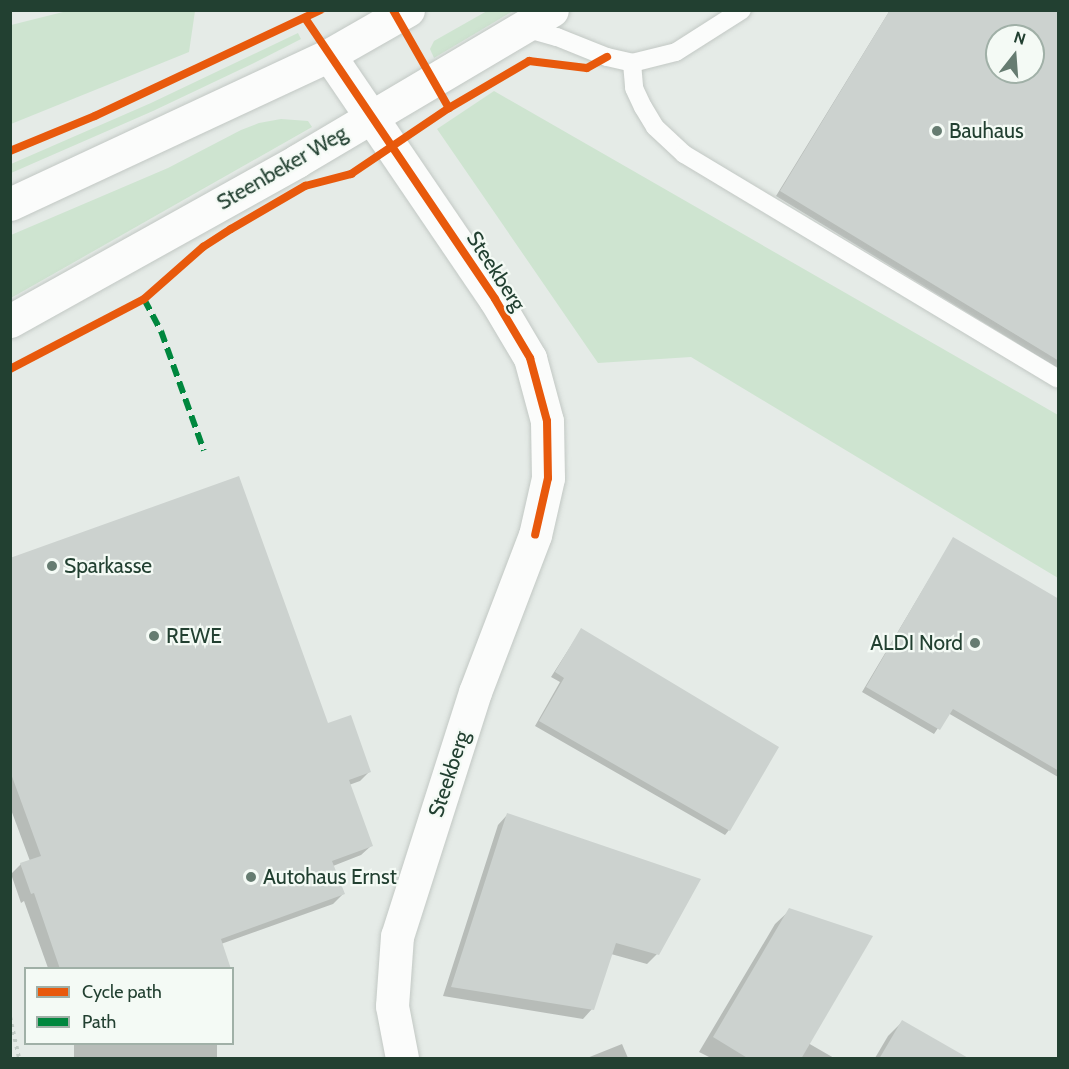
<!DOCTYPE html>
<html>
<head>
<meta charset="utf-8">
<style>
	body { margin:0 }
	#map { position:relative; width:1069px; height:1069px; overflow:hidden; background:#e5ebe7; font-family:Cabin,sans-serif }
	div>[style] { position:absolute }
	.green>* { inset:0; background:#cee4d0 }
	.shadow>* { inset:0; background:#0003; transform-origin:0 0 }
	.building>* { inset:0; background:#ccd2cf }
	.path>* { height:4px; margin-top:-2px; transform-origin:0; background:repeating-linear-gradient(90deg,#c1cbc5 0 3px,transparent 0 7.5px) }
	.roads { filter:drop-shadow(0 0 2px #c2c8c4) drop-shadow(0 0 2px #c2c8c4) }
	.lane>* { height:18px; margin:-9px; padding:0 9px; transform-origin:9px; border-radius:9px; background:#fbfcfb }
	.street>* { height:33px; margin:-16.5px; padding:0 16.5px; transform-origin:16.5px; border-radius:16.5px; background:#fbfcfb }
	.secondary>* { height:33px; margin:-16.5px; padding:0 16.5px; transform-origin:16.5px; border-radius:16.5px; background:#fbfcfb }
	.quiet>* { height:6px; margin-top:-3px; transform-origin:0; background:repeating-linear-gradient(90deg,#00873e 0 12px,transparent 0 18px) }
	.cycleway>* { height:8px; margin:-4px; padding:0 4px; transform-origin:4px; border-radius:4px; background:#e8590c }
	.dots>* { width:16px; height:16px; translate:-50% -50%; box-sizing:border-box; border:3px solid #f4faf5; border-radius:50% }
	span { translate:-50% -50%; white-space:nowrap; text-align:center; line-height:1.15; -webkit-text-stroke:4.5px #f4faf5; paint-order:stroke }
	.poi-label { font-size:21px; color:#224031 }
	.left { translate:0 -50%; text-align:left }
	.right { translate:-100% -50%; text-align:right }
	.street-label { font-size:21px; color:#224031 }
	.frame { position:absolute; inset:0; border:12px solid #224031; pointer-events:none }
	.legend { position:absolute; left:24px; top:967px; width:210px; height:78px; box-sizing:border-box; background:#f4faf5; border:2px solid #a0b0a7; margin:0; padding:8px 10px; list-style:none; font-size:18px; color:#224031 }
	.legend li { display:flex; align-items:center; gap:12px; height:30px }
	.legend b { width:30px; border:2px solid #a0b0a7 }
	.north { position:absolute; left:985px; top:24px; width:60px; height:60px; box-sizing:border-box; background:#f4faf5; border:2px solid #a0b0a7; border-radius:50%; rotate:17deg; font-size:16px; font-weight:700; line-height:24px; text-align:center; color:#224031 }
	.north::after { content:''; display:block; margin:auto; width:21px; height:27px; background:#667c71; clip-path:polygon(50% 0,100% 100%,50% 72%,0 100%) }
</style>
</head>
<body>
<div id="map">
	<div class="green">
		<div style="clip-path:polygon(67px 11px,195px 11px,189px 52px,11px 124px,11px 25px)"></div>
		<div style="clip-path:polygon(487px 11px,513px 11px,434px 58px,430px 49px,434px 41px)"></div>
		<div style="clip-path:polygon(298px 33px,301px 39px,254px 63px,153px 111px,11px 173px,11px 164px,151px 103px)"></div>
		<div style="clip-path:polygon(494px 91px,1058px 415px,1058px 578px,691px 357px,598px 363px,437px 129px)"></div>
		<div style="clip-path:polygon(281px 119px,308px 121px,312px 127px,11px 298px,11px 235px,168px 168px,241px 130px,259px 123px)"></div>
	</div>
	<div class="shadow">
		<div style="clip-path:polygon(evenodd,890px 10px,1058px 10px,1058px 368px,776px 196px,890px 10px,997px 36px,1033px 36px,1033px 72px,997px 72px,997px 36px)"></div>
		<div style="clip-path:polygon(953px 539px,1058px 601px,1058px 777px,948px 713px,934px 734px,862px 692px)"></div>
		<div style="clip-path:polygon(10px 560px,327px 725px,370px 771px,360px 781px,349px 785px,371px 846px,361px 855px,333px 866px,343px 894px,333px 904px,221px 944px,230px 968px,48px 968px,24px 901px,21px 903px,11px 874px,21px 864px,30px 861px,10px 807px)"></div>
		<div style="clip-path:polygon(581px 630px,729px 830px,725px 835px,535px 726px,560px 682px,551px 677px)"></div>
		<div style="clip-path:polygon(507px 815px,657px 954px,647px 964px,611px 954px,592px 1009px,583px 1019px,443px 996px,498px 825px)"></div>
		<div style="clip-path:polygon(790px 910px,808px 1043px,834px 1058px,711px 1058px,699px 1052px,775px 924px)"></div>
		<div style="clip-path:polygon(902px 1022px,944px 1058px,875px 1058px,888px 1036px)"></div>
		<div style="left:74px;top:1044px;width:143px;height:15px"></div>
		<div style="clip-path:polygon(622px 1044px,628px 1058px,587px 1058px)"></div>
	</div>
	<div class="building">
		<div style="clip-path:polygon(evenodd,890px 10px,1059px 10px,1059px 361px,780px 191px,890px 10px,997px 36px,1033px 36px,1033px 72px,997px 72px,997px 36px)"></div>
		<div style="clip-path:polygon(239px 476px,328px 723px,351px 715px,371px 772px,349px 780px,373px 846px,332px 861px,345px 894px,221px 939px,231px 969px,60px 969px,34px 893px,31px 894px,20px 863px,41px 856px,10px 771px,10px 558px)"></div>
		<div style="clip-path:polygon(953px 537px,1059px 599px,1059px 771px,953px 709px,940px 730px,866px 687px)"></div>
		<div style="clip-path:polygon(581px 628px,779px 747px,730px 831px,539px 721px,564px 678px,555px 672px)"></div>
		<div style="clip-path:polygon(507px 813px,701px 879px,659px 955px,616px 943px,594px 1010px,451px 987px)"></div>
		<div style="clip-path:polygon(789px 908px,873px 936px,801px 1059px,749px 1059px,713px 1037px)"></div>
		<div style="clip-path:polygon(902px 1020px,970px 1059px,879px 1059px)"></div>
	</div>
	<div class="path">
		<div style="left:10px;top:1017px;width:42px;rotate:77.6deg"></div>
	</div>
	<div class="roads">
		<div class="lane">
			<div style="left:525px;top:28px;width:33px;rotate:16deg"></div>
			<div style="left:557px;top:37px;width:54px;rotate:21.8deg"></div>
			<div style="left:607px;top:57px;width:26px;rotate:13deg"></div>
			<div style="left:632px;top:63px;width:45px;rotate:-14deg"></div>
			<div style="left:676px;top:52px;width:78px;rotate:-32.5deg"></div>
			<div style="left:632px;top:63px;width:25px;rotate:85deg"></div>
			<div style="left:634px;top:88px;width:21px;rotate:65deg"></div>
			<div style="left:643px;top:107px;width:23px;rotate:59deg"></div>
			<div style="left:655px;top:127px;width:40px;rotate:43deg"></div>
			<div style="left:684px;top:154px;width:436px;rotate:31deg"></div>
		</div>
		<div class="street">
			<div style="left:329px;top:55px;width:295px;rotate:55.8deg"></div>
			<div style="left:495px;top:299px;width:69px;rotate:59.3deg"></div>
			<div style="left:530px;top:358px;width:65px;rotate:74.9deg"></div>
			<div style="left:547px;top:421px;width:57px;rotate:89deg"></div>
			<div style="left:548px;top:478px;width:58px;rotate:102.8deg"></div>
			<div style="left:535px;top:535px;width:168px;rotate:110.9deg"></div>
			<div style="left:475px;top:692px;width:256px;rotate:107.7deg"></div>
			<div style="left:397px;top:936px;width:70px;rotate:94.1deg"></div>
			<div style="left:392px;top:1006px;width:53px;rotate:79.1deg"></div>
		</div>
		<div class="secondary">
			<div style="left:10px;top:204px;width:352px;rotate:-25deg"></div>
			<div style="left:329px;top:55px;width:91px;rotate:-29.7deg"></div>
			<div style="left:10px;top:321px;width:329px;rotate:-29.1deg"></div>
			<div style="left:297px;top:161px;width:296px;rotate:-30.6deg"></div>
		</div>
	</div>
	<div class="quiet">
		<div style="left:144px;top:299px;width:36px;rotate:62deg"></div>
		<div style="left:161px;top:331px;width:127px;rotate:70.3deg"></div>
	</div>
	<div class="cycleway">
		<div style="left:393px;top:10px;width:113px;rotate:60.3deg"></div>
		<div style="left:305px;top:18px;width:339px;rotate:55.9deg"></div>
		<div style="left:495px;top:299px;width:69px;rotate:59.3deg"></div>
		<div style="left:530px;top:358px;width:65px;rotate:74.9deg"></div>
		<div style="left:547px;top:421px;width:57px;rotate:89deg"></div>
		<div style="left:548px;top:478px;width:58px;rotate:102.8deg"></div>
		<div style="left:10px;top:151px;width:92px;rotate:-22.4deg"></div>
		<div style="left:95px;top:116px;width:249px;rotate:-25.2deg"></div>
		<div style="left:10px;top:369px;width:151px;rotate:-27.6deg"></div>
		<div style="left:144px;top:299px;width:79px;rotate:-41.4deg"></div>
		<div style="left:203px;top:247px;width:33px;rotate:-33deg"></div>
		<div style="left:231px;top:229px;width:86px;rotate:-30.2deg"></div>
		<div style="left:305px;top:186px;width:48px;rotate:-14.6deg"></div>
		<div style="left:351px;top:174px;width:118px;rotate:-34deg"></div>
		<div style="left:449px;top:108px;width:93px;rotate:-30.4deg"></div>
		<div style="left:529px;top:61px;width:58px;rotate:6.9deg"></div>
		<div style="left:587px;top:68px;width:23px;rotate:-29deg"></div>
	</div>
	<div class="dots">
		<div style="left:937px;top:131px;background:#667c71"></div>
		<div style="left:52px;top:566px;background:#667c71"></div>
		<div style="left:154px;top:636px;background:#667c71"></div>
		<div style="left:975px;top:643px;background:#667c71"></div>
		<div style="left:251px;top:877px;background:#667c71"></div>
	</div>
	<div class="poi-label">
		<span class="left" style="left:949px;top:131px">Bauhaus</span>
		<span class="left" style="left:64px;top:566px">Sparkasse</span>
		<span class="left" style="left:166px;top:636px">REWE</span>
		<span class="right" style="left:963px;top:643px">ALDI Nord</span>
		<span class="left" style="left:263px;top:877px">Autohaus Ernst</span>
	</div>
	<div class="street-label">
		<span style="left:282px;top:168px;rotate:-30deg">Steenbeker Weg</span>
		<span style="left:496px;top:271px;rotate:57deg">Steekberg</span>
		<span style="left:449px;top:774px;rotate:-72deg">Steekberg</span>
	</div>
	<div class="frame"></div>
	<ul class="legend">
	<li><b style="height:8px;background:#e8590c"></b>Cycle path</li>
	<li><b style="height:8px;background:#00873e"></b>Path</li>
	</ul>
	<div class="north">N</div>
</div>
</body>
</html>
